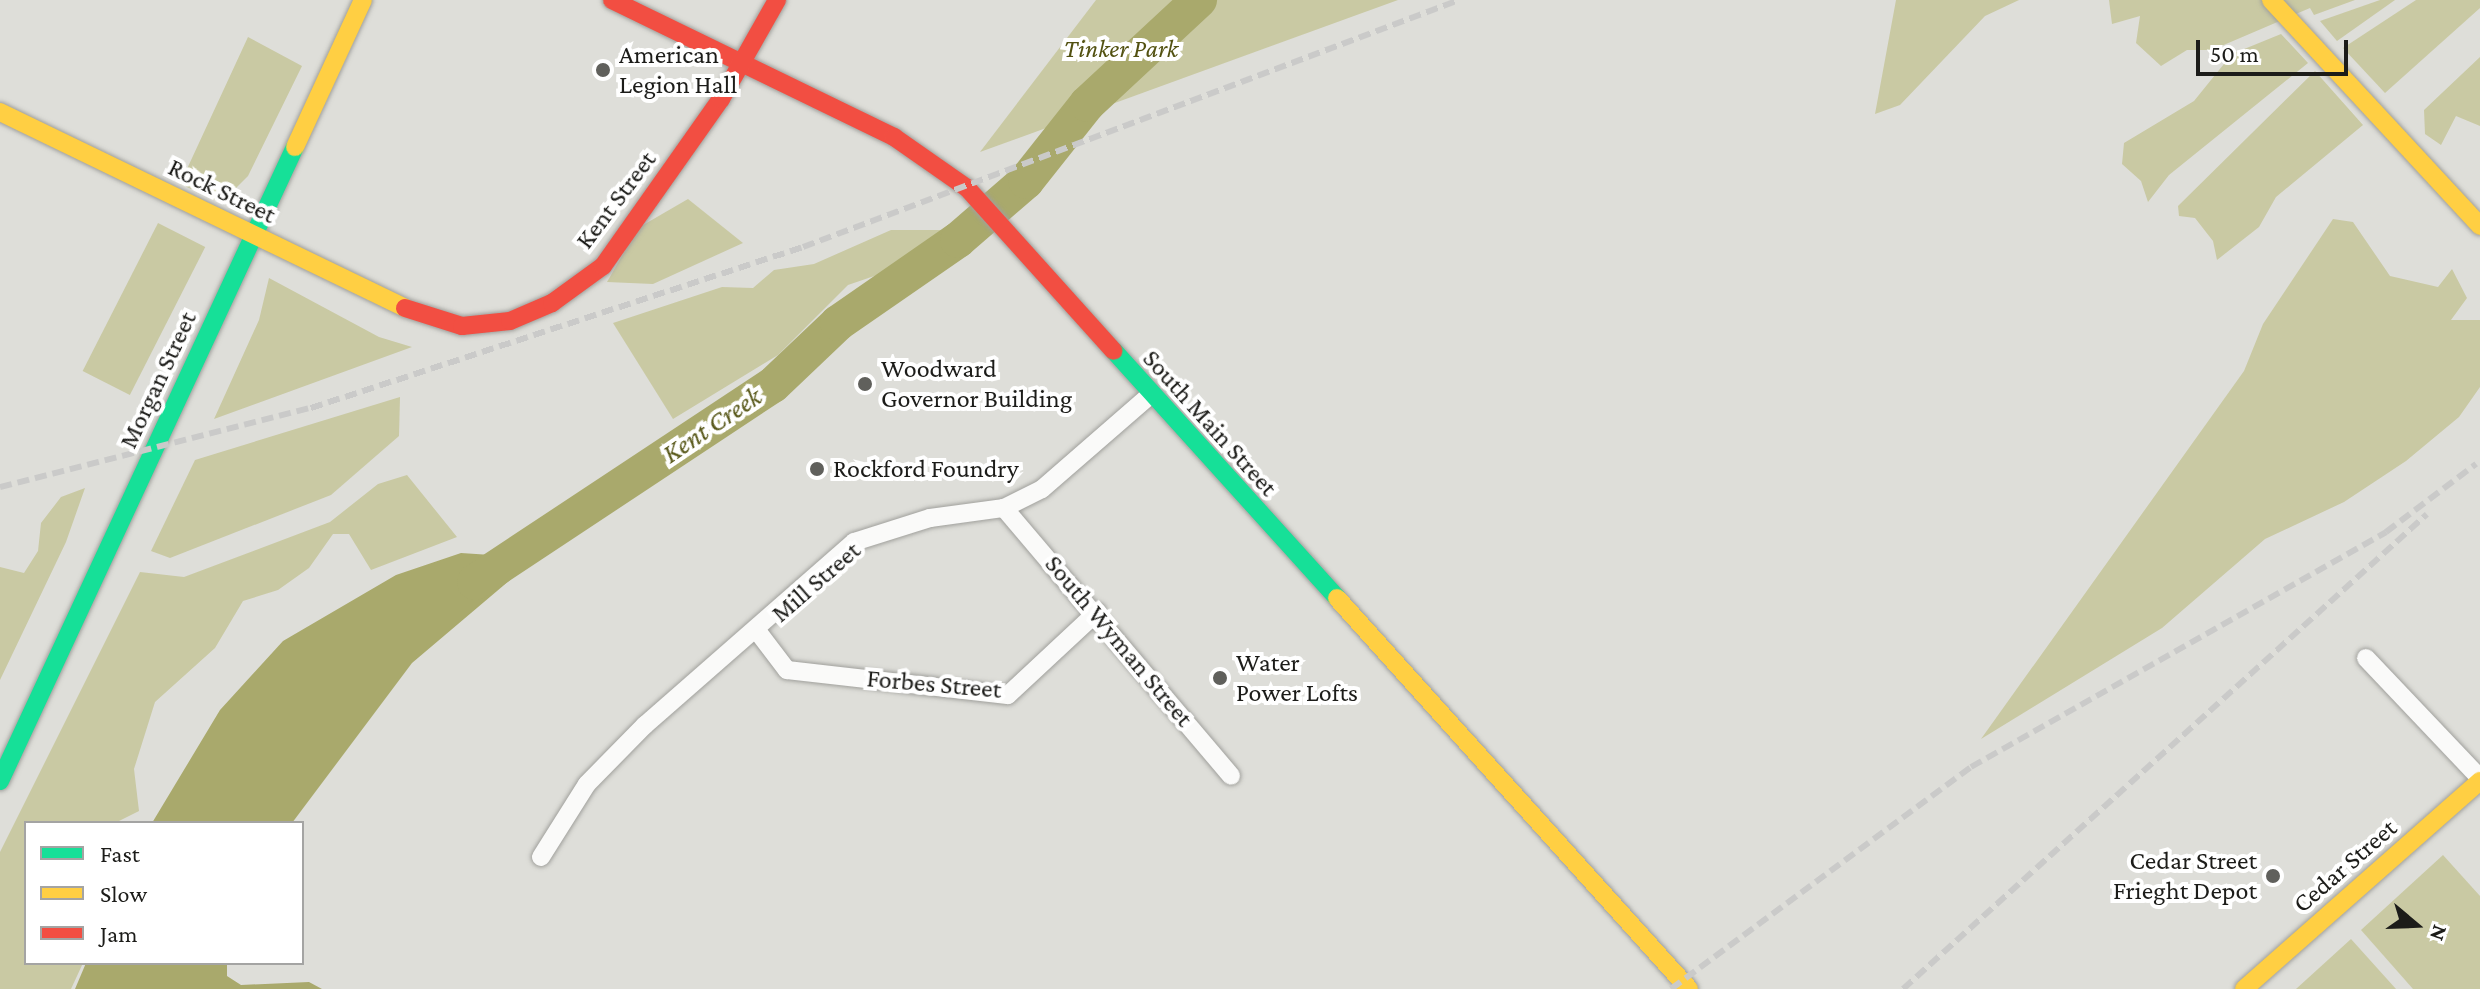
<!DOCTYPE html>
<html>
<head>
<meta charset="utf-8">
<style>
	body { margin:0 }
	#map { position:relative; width:2480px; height:989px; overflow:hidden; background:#deded9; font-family:"Crimson Pro",serif }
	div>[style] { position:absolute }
	.green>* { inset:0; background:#c9c9a3; transform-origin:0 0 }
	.water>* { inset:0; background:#a9a96c }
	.river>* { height:36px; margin:-18px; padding:0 18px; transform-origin:18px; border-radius:18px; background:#a9a96c }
	.roads { filter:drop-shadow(0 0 2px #a0a09c) drop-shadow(0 0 2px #a0a09c) }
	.street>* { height:18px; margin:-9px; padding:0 9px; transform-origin:9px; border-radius:9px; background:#fafaf9 }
	.fast>* { height:18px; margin:-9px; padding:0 9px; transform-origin:9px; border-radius:9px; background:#16e098 }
	.slow>* { height:18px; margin:-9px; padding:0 9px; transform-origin:9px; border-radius:9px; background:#ffcf43 }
	.jam>* { height:18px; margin:-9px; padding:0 9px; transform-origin:9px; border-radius:9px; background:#f24e42 }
	.rail>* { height:6px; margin-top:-3px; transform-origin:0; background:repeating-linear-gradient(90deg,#cacac9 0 12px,transparent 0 18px) }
	.dots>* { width:22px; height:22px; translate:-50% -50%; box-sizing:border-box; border:4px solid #fff; border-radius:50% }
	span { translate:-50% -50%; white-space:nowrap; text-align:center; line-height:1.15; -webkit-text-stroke:8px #fff; paint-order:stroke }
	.park-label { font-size:26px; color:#525111; font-style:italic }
	.poi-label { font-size:26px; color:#1c1c19 }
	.left { translate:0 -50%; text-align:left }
	.right { translate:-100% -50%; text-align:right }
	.street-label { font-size:26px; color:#1c1c19 }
	.water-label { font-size:28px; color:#59591b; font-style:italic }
	.legend { position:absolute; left:24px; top:821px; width:280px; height:144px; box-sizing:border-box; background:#fff; border:2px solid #a4a4a3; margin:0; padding:10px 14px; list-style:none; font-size:24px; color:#1c1c19 }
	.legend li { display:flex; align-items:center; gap:16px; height:40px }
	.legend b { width:40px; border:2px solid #a4a4a3 }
	.north { position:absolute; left:2376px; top:885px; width:80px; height:80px; -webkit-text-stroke:6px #fff; paint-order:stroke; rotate:109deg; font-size:22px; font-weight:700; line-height:32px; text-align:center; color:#1c1c19 }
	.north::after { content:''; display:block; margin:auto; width:28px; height:36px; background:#1c1c19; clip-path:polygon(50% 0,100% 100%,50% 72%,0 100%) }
	.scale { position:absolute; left:2196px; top:40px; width:152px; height:36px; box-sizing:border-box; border:4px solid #1c1c19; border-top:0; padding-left:10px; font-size:24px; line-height:28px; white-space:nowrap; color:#1c1c19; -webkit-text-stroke:6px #fff; paint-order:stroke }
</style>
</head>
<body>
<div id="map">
	<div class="green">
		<div style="clip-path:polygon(1096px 0,1398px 0,980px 152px)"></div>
		<div style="clip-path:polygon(1896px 0,2019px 0,1985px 16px,1900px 105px,1875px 114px)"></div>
		<div style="clip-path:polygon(2109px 0,2355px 0,2314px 15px,2310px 8px,2212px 50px,2187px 50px,2161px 66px,2136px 43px,2140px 16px,2112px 24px)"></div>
		<div style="clip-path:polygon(2380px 0,2395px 0,2337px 41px,2320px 21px)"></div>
		<div style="clip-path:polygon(2416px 0,2480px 0,2480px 8px,2385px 93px,2343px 48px)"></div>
		<div style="clip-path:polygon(2281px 34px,2308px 63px,2169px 175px,2148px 202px,2141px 181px,2122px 164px,2124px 143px,2194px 101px,2232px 54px)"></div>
		<div style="clip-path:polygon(248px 37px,302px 66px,248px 176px,232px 192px,217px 186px,229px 197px,220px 202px,180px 184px)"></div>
		<div style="clip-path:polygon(2480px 57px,2480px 126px,2456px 116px,2441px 145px,2425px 134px,2424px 110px)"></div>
		<div style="clip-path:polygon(2315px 71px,2363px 125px,2276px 197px,2259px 227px,2217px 260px,2213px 241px,2195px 218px,2179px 216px,2178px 206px)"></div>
		<div style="clip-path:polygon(688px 199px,743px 243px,653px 284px,607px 282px,638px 228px)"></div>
		<div style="clip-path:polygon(2333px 219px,2353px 222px,2390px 276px,2438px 287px,2452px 269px,2467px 298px,2451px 320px,2480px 320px,2480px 387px,2459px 417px,2406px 461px,2344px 502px,2265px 539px,2162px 628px,1981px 739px,2244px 371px,2263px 324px)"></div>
		<div style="left:158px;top:223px;width:53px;height:166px;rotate:27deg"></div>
		<div style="clip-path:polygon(891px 230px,942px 230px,883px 273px,848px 285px,778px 355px,673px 419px,613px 323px,722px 287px,753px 288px,774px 270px,814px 264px)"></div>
		<div style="clip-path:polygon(269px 278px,379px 337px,412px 347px,214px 419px,259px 320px)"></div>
		<div style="clip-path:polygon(400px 397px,399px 436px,331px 495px,170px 558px,151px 551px,195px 460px)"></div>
		<div style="clip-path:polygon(407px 475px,457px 537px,371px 570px,349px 534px,333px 534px,309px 568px,278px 590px,243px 601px,215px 648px,155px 702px,134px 769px,139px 811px,115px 823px,26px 823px,26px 963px,83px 963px,71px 989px,0 989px,0 852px,140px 572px,184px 577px,330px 522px,378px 484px)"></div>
		<div style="clip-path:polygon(85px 488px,66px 542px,0 680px,0 567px,24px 573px,38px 551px,41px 523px,61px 497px)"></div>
		<div style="clip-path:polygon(2443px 855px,2480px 896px,2480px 989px,2413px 989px,2361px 930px)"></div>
		<div style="clip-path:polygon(2351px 939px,2396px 989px,2296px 989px)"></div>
	</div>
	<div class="water">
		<div style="clip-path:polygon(461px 553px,536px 558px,412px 663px,292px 823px,152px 823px,220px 710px,283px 641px,396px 575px)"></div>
		<div style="clip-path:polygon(86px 963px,227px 963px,227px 976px,241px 985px,309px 982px,322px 989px,75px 989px)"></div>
	</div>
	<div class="river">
		<div style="left:475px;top:582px;width:357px;rotate:-33.5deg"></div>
		<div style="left:773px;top:385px;width:90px;rotate:-43.6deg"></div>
		<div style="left:838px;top:323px;width:146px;rotate:-34.7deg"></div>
		<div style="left:958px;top:240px;width:90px;rotate:-40.9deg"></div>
		<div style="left:1026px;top:181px;width:98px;rotate:-51.6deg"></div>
		<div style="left:1087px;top:104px;width:153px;rotate:-42.9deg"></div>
	</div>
	<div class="roads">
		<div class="street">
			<div style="left:1004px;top:508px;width:351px;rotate:49.7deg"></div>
			<div style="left:758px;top:632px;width:48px;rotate:52.7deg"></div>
			<div style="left:787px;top:670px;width:222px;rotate:6.5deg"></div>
			<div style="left:1008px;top:695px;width:122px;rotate:-43deg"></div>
			<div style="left:2366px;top:658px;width:166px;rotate:46.5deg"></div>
			<div style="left:541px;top:857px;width:86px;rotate:-57.8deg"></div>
			<div style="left:587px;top:784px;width:83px;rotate:-45.5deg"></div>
			<div style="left:645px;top:725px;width:278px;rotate:-41.2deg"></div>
			<div style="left:854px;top:542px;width:80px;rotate:-17.5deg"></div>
			<div style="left:930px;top:518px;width:75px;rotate:-7.7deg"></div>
			<div style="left:1004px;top:508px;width:42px;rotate:-26.6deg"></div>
			<div style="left:1042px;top:489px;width:142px;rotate:-41deg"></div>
		</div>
		<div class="fast">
			<div style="left:1114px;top:351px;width:333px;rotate:47.9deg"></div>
			<div style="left:0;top:781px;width:699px;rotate:-65.05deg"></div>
		</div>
		<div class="slow">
			<div style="left:2271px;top:0;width:308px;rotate:47.2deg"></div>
			<div style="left:0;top:112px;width:450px;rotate:25.8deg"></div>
			<div style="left:295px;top:147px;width:162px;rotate:-65.2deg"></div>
			<div style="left:1337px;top:598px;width:526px;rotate:48deg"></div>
			<div style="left:2244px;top:989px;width:315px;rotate:-41.4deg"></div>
		</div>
		<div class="jam">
			<div style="left:612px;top:0;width:314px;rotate:25.9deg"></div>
			<div style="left:894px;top:137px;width:89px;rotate:34.9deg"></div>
			<div style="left:967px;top:188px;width:219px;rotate:48deg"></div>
			<div style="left:405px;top:308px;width:60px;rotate:17.5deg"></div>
			<div style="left:462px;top:326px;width:48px;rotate:-5.9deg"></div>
			<div style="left:510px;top:321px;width:46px;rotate:-23.2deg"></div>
			<div style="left:552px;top:303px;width:63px;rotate:-36deg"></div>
			<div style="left:603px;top:266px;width:204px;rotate:-54.8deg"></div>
			<div style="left:721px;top:99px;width:114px;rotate:-60.5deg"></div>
		</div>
	</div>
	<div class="rail">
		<div style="left:0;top:487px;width:321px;rotate:-14.3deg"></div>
		<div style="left:311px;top:408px;width:518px;rotate:-18.12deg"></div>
		<div style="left:803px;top:247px;width:701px;rotate:-20.63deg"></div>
		<div style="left:1671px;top:989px;width:373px;rotate:-36.5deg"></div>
		<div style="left:1971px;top:767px;width:477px;rotate:-29.5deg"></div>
		<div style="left:2386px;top:532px;width:113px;rotate:-37.1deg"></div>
		<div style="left:1903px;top:989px;width:707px;rotate:-42.19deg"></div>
	</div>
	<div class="dots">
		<div style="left:603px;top:70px;background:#60605c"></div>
		<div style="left:865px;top:384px;background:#60605c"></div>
		<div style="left:817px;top:469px;background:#60605c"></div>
		<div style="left:1220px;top:678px;background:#60605c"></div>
		<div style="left:2273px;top:876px;background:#60605c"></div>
	</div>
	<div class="park-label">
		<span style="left:1121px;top:49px">Tinker Park</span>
	</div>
	<div class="poi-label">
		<span class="left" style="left:619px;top:70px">American<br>Legion Hall</span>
		<span class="left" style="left:881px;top:384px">Woodward<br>Governor Building</span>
		<span class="left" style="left:833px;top:469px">Rockford Foundry</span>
		<span class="left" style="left:1236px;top:678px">Water<br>Power Lofts</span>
		<span class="right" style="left:2257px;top:876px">Cedar Street<br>Frieght Depot</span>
	</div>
	<div class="street-label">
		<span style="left:222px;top:191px;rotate:26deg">Rock Street</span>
		<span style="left:616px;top:200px;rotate:-53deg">Kent Street</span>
		<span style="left:158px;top:380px;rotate:-65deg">Morgan Street</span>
		<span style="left:1210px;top:423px;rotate:48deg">South Main Street</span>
		<span style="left:816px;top:582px;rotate:-41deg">Mill Street</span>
		<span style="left:1119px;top:641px;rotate:50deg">South Wyman Street</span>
		<span style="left:934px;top:684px;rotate:5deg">Forbes Street</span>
		<span style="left:2345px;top:866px;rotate:-41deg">Cedar Street</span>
	</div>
	<div class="water-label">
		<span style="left:712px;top:425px;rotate:-34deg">Kent Creek</span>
	</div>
	<ul class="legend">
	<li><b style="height:10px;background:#16e098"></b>Fast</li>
	<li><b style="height:10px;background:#ffcf43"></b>Slow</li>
	<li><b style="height:10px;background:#f24e42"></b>Jam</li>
	</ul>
	<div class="north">N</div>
	<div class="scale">50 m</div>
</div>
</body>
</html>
